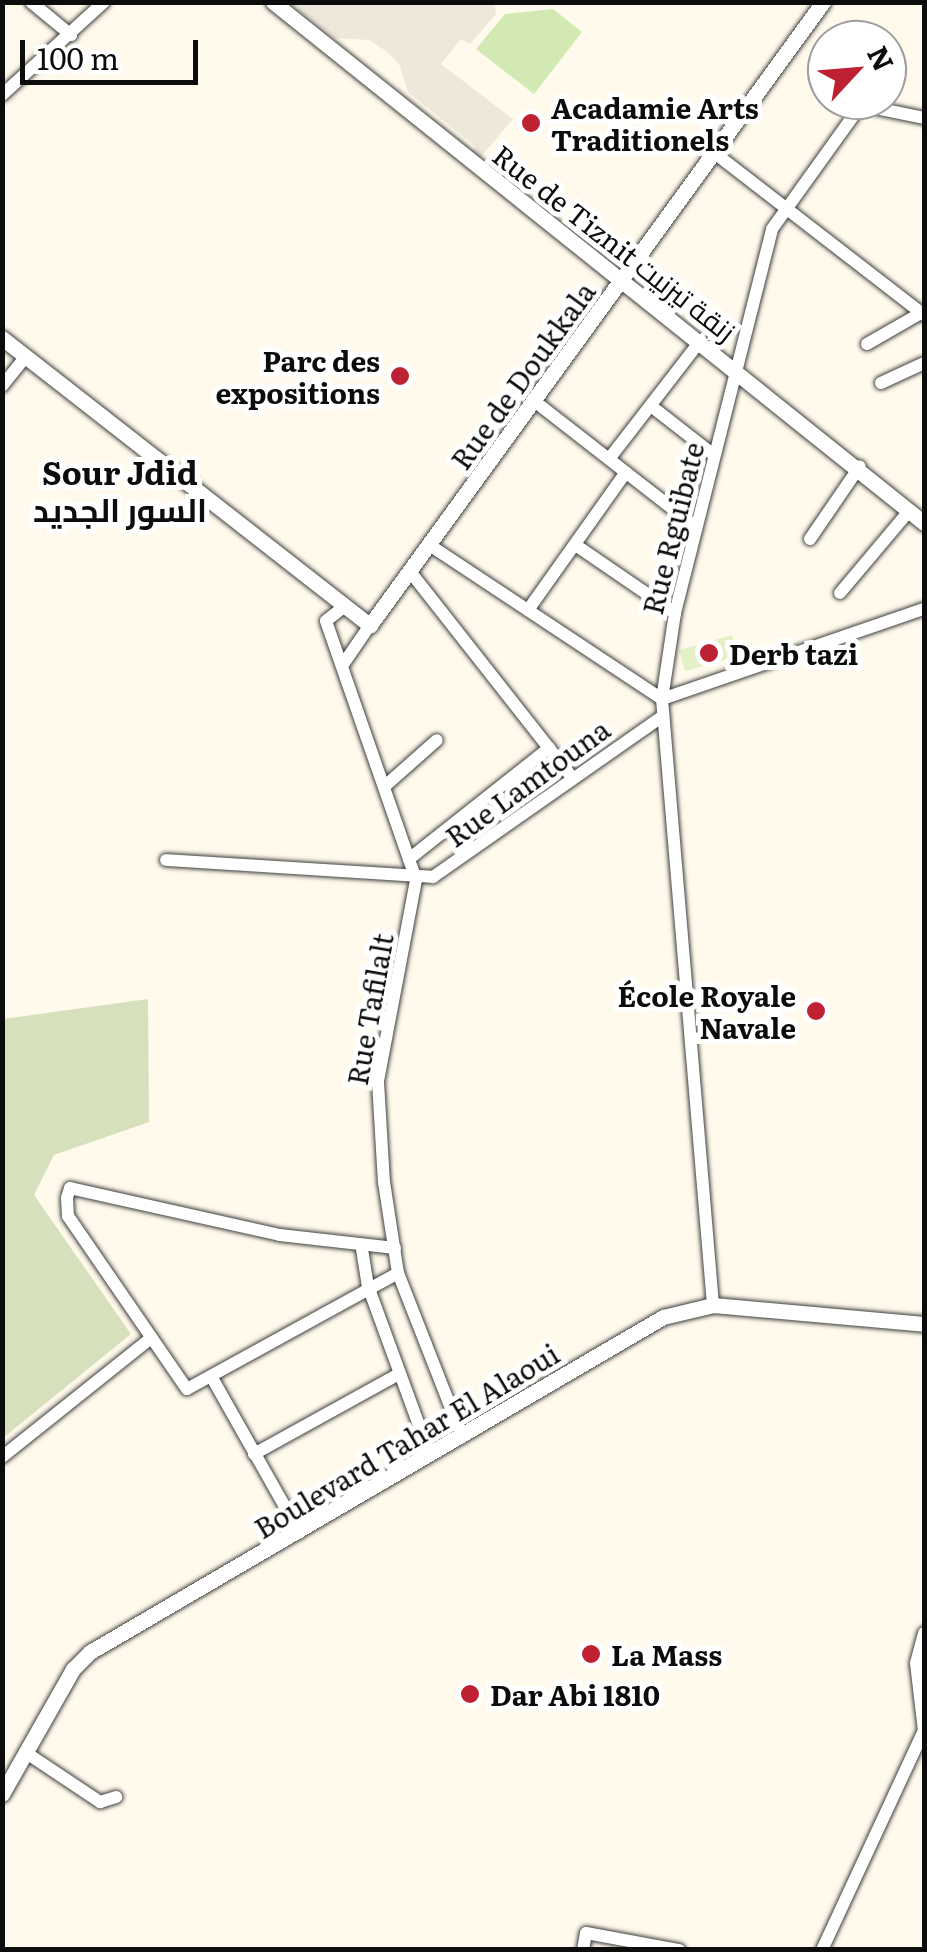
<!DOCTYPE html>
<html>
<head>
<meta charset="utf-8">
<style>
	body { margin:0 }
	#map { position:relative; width:927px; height:1952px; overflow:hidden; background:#fffaeb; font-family:Literata,Cairo,serif }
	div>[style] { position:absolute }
	.green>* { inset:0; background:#d3e9b4 }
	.cemetery>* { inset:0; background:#d7e0bc }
	.pitch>* { inset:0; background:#e4f0c6; transform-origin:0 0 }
	.plaza>* { inset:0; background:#eee8db }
	.roads { filter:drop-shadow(0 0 2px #3f3f3f) drop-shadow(0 0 2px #3f3f3f) }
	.minor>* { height:12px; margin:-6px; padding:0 6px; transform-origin:6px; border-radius:6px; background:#fff }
	.tertiary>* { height:15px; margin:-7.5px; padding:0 7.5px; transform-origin:7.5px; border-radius:7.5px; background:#fff }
	.dots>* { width:28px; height:28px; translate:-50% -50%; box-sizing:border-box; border:5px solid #fff; border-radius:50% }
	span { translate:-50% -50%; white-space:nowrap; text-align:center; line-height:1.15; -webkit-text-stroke:10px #fff; paint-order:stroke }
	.poi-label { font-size:28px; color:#0c0c0c; font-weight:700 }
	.left { translate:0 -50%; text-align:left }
	.right { translate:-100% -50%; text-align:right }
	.street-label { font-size:28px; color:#0c0c0c }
	.quarter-label { font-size:32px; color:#0c0c0c; font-weight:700 }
	.frame { position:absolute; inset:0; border:5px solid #0c0c0c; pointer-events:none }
	.north { position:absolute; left:807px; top:20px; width:100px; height:100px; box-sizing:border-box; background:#fff; border:2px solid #9e9e9e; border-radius:50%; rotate:64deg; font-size:28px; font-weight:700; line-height:40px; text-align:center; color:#0c0c0c }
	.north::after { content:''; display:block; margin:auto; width:35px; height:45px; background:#be2232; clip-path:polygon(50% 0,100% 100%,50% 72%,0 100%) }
	.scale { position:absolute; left:20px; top:40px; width:178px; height:45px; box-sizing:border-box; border:5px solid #0c0c0c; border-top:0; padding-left:12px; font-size:30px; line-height:35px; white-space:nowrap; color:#0c0c0c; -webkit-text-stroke:8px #fff; paint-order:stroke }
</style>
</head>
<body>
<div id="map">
	<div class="green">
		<div style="clip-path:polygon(553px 9px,582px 32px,534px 94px,476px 49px,505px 14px)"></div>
	</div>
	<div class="cemetery">
		<div style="clip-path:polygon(148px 999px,149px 1122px,54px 1155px,34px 1195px,131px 1334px,3px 1438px,3px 1019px)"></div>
	</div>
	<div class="pitch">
		<div style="left:732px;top:635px;width:22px;height:55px;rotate:74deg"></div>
	</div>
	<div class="plaza">
		<div style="clip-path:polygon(375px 2px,495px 3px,496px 14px,470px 44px,461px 39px,441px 64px,513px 119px,478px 160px,470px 154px,476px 147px,408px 92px,399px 64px,386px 51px,369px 40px,334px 38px,290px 3px)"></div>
	</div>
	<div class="roads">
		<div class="minor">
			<div style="left:31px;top:2px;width:52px;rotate:39.5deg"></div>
			<div style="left:2px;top:95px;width:138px;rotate:-42.4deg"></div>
			<div style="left:712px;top:151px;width:268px;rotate:37.7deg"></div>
			<div style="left:867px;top:344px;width:62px;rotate:-29.9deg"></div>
			<div style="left:881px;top:383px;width:47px;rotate:-24.9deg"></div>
			<div style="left:2px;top:386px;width:38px;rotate:-51deg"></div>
			<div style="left:533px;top:400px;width:207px;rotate:37.9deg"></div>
			<div style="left:651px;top:406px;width:80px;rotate:37.9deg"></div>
			<div style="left:609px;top:459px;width:150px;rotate:-52.3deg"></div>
			<div style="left:810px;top:539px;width:88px;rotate:-55.6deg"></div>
			<div style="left:431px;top:546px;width:277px;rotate:33.5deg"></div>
			<div style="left:577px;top:546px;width:119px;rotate:34.4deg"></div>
			<div style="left:412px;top:574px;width:257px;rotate:51.8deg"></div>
			<div style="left:840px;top:593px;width:107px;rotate:-49.9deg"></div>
			<div style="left:345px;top:606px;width:24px;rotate:142deg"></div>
			<div style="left:326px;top:621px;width:274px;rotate:70.8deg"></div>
			<div style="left:416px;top:880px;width:206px;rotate:100.7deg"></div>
			<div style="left:378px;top:1082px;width:100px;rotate:86.6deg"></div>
			<div style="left:384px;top:1182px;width:92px;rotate:81.3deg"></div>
			<div style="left:398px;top:1273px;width:173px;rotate:68.6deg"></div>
			<div style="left:528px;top:610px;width:169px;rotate:-54.6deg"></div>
			<div style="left:344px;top:663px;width:46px;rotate:-55.6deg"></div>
			<div style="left:662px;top:699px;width:277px;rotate:-19deg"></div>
			<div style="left:385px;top:786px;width:69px;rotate:-41.5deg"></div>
			<div style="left:409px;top:859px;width:179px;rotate:-38.4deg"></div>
			<div style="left:166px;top:860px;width:268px;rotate:3.6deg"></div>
			<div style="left:433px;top:877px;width:281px;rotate:-35deg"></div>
			<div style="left:395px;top:1248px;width:116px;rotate:-173.6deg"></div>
			<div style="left:280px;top:1235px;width:215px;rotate:-167.4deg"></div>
			<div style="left:70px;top:1188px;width:10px;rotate:107deg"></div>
			<div style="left:67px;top:1198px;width:18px;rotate:87deg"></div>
			<div style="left:68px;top:1216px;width:210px;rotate:55.5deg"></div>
			<div style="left:187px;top:1389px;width:241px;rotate:-28.8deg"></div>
			<div style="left:362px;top:1249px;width:37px;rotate:81deg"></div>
			<div style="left:368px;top:1286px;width:180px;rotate:69.9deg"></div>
			<div style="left:713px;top:1305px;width:608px;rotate:-94.81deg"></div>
			<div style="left:662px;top:699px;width:87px;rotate:-81.4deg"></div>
			<div style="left:675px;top:613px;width:396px;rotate:-75.8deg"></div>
			<div style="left:772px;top:229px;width:153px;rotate:-54.3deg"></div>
			<div style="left:861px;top:105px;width:64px;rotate:11.7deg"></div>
			<div style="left:211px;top:1376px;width:180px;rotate:60.5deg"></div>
			<div style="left:254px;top:1454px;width:166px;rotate:-28.9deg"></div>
			<div style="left:2px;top:1457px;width:191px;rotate:-38.6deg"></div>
			<div style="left:924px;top:1731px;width:68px;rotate:-96.7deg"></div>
			<div style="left:916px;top:1663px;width:31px;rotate:-75deg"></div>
			<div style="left:28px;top:1754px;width:87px;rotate:33.7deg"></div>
			<div style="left:100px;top:1802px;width:17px;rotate:-17deg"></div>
			<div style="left:583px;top:1950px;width:17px;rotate:-80deg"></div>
			<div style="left:586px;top:1933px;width:95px;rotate:10.4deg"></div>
			<div style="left:822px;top:1950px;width:242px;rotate:-65.1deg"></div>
		</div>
		<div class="tertiary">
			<div style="left:273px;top:2px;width:834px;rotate:38.67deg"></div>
			<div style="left:2px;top:338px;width:467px;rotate:38deg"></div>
			<div style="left:370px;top:625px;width:770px;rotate:-53.98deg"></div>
			<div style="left:2px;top:1794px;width:144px;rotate:-60.4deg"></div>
			<div style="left:73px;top:1669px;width:24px;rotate:-45deg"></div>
			<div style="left:90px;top:1652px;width:664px;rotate:-30.31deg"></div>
			<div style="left:663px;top:1317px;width:51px;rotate:-13.5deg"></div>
			<div style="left:713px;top:1305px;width:212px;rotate:5.1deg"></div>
		</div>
	</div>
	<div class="dots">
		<div style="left:531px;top:123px;background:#be2232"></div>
		<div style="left:400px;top:376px;background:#be2232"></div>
		<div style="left:709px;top:653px;background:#be2232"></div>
		<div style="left:816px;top:1011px;background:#be2232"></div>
		<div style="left:591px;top:1654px;background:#be2232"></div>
		<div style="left:470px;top:1694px;background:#be2232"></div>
	</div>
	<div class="poi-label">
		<span class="left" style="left:551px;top:123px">Acadamie Arts<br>Traditionels</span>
		<span class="right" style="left:380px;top:376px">Parc des<br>expositions</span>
		<span class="left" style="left:729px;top:653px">Derb tazi</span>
		<span class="right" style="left:796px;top:1011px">École Royale<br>Navale</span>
		<span class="left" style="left:611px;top:1654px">La Mass</span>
		<span class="left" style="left:490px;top:1694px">Dar Abi 1810</span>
	</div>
	<div class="street-label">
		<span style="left:615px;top:242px;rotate:38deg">Rue de Tiznit زنقة تيزنيت</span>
		<span style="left:522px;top:375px;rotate:-54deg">Rue de Doukkala</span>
		<span style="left:672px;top:528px;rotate:-76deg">Rue Rguibate</span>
		<span style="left:527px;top:782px;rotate:-36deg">Rue Lamtouna</span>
		<span style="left:369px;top:1009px;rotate:-80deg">Rue Tafilalt</span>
		<span style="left:406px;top:1440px;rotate:-31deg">Boulevard Tahar El Alaoui</span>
	</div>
	<div class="quarter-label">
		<span style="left:120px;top:490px">Sour Jdid<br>السور الجديد</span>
	</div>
	<div class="frame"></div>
	<div class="north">N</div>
	<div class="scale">100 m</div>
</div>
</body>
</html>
